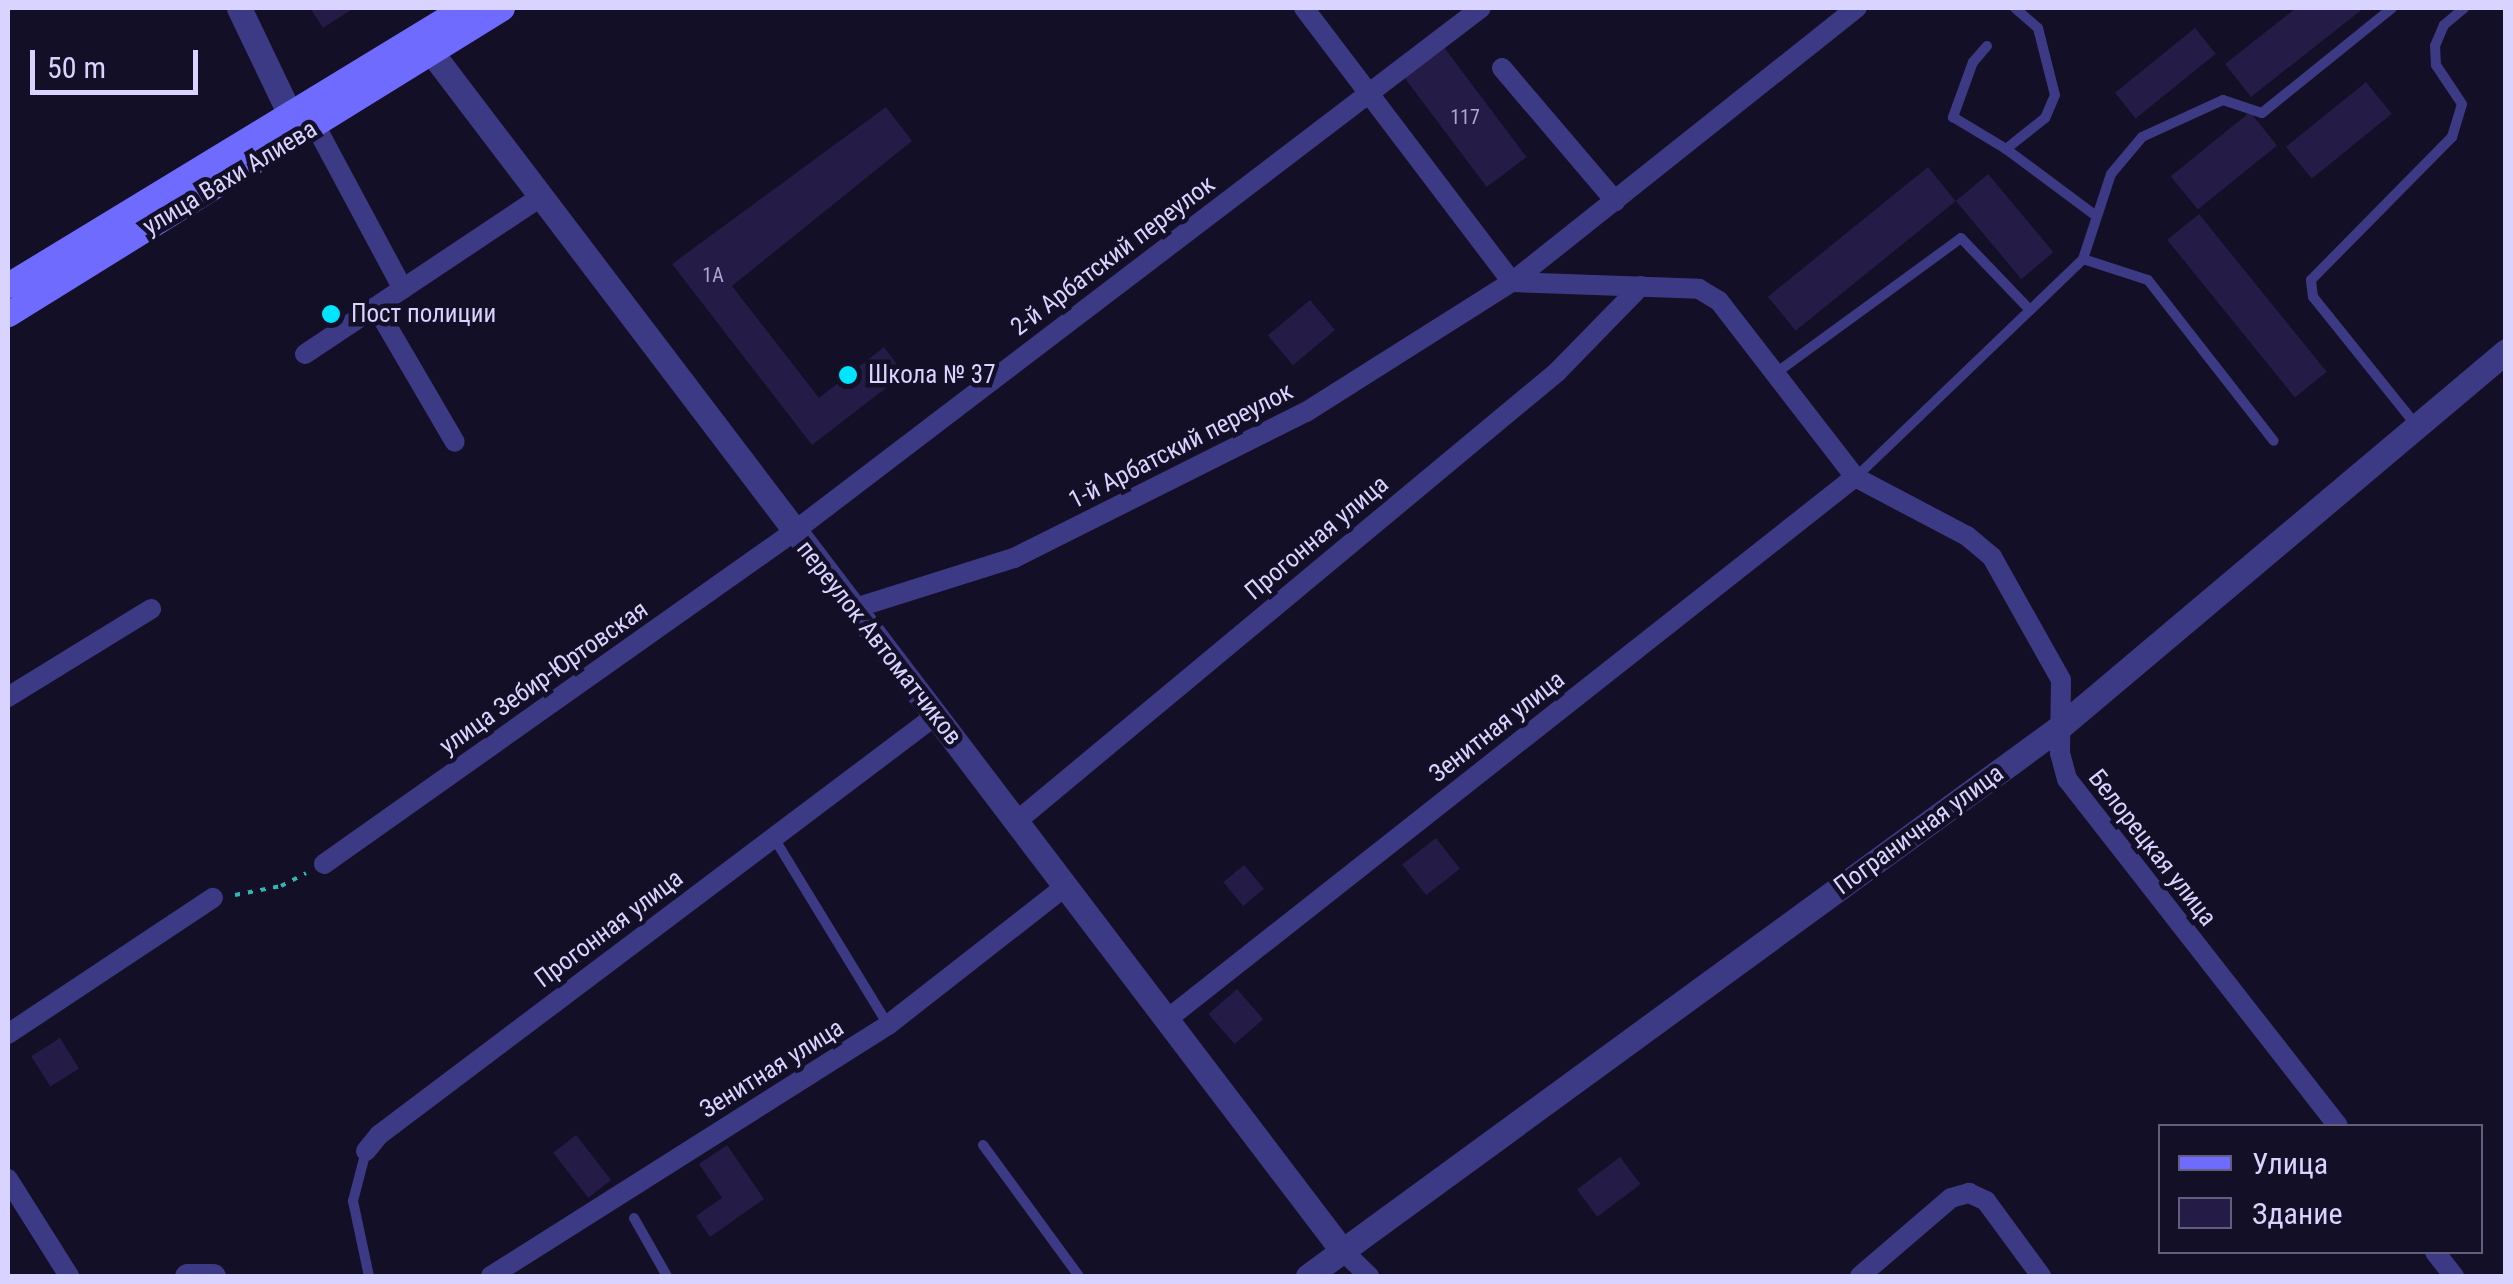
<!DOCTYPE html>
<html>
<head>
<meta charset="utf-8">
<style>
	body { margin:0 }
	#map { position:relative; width:2513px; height:1284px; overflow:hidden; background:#130f26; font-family:"Roboto Condensed",sans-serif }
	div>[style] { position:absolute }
	.building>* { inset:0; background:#241b47; transform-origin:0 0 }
	.path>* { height:4px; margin-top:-2px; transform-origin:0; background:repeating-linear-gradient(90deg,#2fb8b0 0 5px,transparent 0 13px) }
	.service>* { height:10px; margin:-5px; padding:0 5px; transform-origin:5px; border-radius:5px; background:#3d3a85 }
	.minor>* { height:20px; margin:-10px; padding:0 10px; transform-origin:10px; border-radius:10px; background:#3d3a85 }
	.tertiary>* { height:25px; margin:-12.5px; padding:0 12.5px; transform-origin:12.5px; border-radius:12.5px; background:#3d3a85 }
	.secondary>* { height:25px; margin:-12.5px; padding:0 12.5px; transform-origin:12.5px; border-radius:12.5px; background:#6f6bff }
	.dots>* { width:28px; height:28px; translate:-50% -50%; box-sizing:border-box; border:5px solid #130f26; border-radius:50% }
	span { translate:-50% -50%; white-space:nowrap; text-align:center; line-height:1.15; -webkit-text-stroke:9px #130f26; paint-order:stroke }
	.number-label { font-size:20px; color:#aca6d1 }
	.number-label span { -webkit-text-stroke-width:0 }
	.street-label { font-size:25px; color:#d9d4ff }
	.poi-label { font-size:25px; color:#d9d4ff }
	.left { translate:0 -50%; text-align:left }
	.frame { position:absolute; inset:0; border:10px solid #d9d4ff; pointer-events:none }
	.legend { position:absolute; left:2158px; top:1124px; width:325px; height:130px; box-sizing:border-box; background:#130f26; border:2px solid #625e7d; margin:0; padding:12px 18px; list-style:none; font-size:30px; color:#d9d4ff }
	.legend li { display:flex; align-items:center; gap:20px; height:50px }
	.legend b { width:50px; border:2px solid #625e7d }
	.scale { position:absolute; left:30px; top:50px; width:168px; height:45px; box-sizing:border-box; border:5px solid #d9d4ff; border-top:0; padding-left:12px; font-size:30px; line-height:35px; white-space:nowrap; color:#d9d4ff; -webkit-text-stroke:8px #130f26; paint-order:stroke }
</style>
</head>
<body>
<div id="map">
	<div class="building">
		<div style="clip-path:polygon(310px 8px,354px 8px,323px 28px)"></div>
		<div style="clip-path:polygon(2296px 8px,2364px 8px,2251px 97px,2225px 64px)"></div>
		<div style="left:2195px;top:28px;width:33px;height:103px;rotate:51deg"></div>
		<div style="left:1440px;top:42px;width:144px;height:50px;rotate:53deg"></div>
		<div style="left:2366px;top:82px;width:41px;height:103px;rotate:51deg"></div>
		<div style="clip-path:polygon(886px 107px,912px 141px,732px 286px,819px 398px,884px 347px,904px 374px,812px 445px,672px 264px)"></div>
		<div style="left:2250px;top:112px;width:43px;height:102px;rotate:51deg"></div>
		<div style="left:1928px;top:167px;width:44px;height:206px;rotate:51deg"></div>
		<div style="left:1988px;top:174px;width:102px;height:42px;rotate:50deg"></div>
		<div style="left:2199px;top:214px;width:203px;height:41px;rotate:51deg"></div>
		<div style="left:1310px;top:300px;width:39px;height:55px;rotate:50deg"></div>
		<div style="left:1436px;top:838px;width:39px;height:43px;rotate:52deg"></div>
		<div style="left:1244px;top:865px;width:31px;height:27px;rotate:50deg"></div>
		<div style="left:1237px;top:989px;width:40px;height:38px;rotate:49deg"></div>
		<div style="left:60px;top:1038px;width:36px;height:34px;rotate:58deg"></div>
		<div style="left:576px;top:1135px;width:57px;height:29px;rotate:52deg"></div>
		<div style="clip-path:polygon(727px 1145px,764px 1199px,710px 1237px,696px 1216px,722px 1198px,699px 1164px)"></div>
		<div style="left:1620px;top:1157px;width:34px;height:54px;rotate:53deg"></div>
	</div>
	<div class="path">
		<div style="left:235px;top:895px;width:47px;rotate:-11.1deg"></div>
		<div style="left:281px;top:886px;width:28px;rotate:-27deg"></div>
	</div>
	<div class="service">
		<div style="left:2015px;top:8px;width:30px;rotate:41deg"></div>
		<div style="left:2038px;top:28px;width:69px;rotate:75.8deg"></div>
		<div style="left:2055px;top:95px;width:25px;rotate:113deg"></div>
		<div style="left:2045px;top:118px;width:50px;rotate:141.5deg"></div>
		<div style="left:2006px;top:149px;width:111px;rotate:36.6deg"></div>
		<div style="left:1987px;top:46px;width:21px;rotate:131deg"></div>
		<div style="left:1973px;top:62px;width:59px;rotate:110deg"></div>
		<div style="left:1953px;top:117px;width:62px;rotate:31.1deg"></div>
		<div style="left:2083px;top:259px;width:89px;rotate:-71.8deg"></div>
		<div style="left:2111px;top:174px;width:48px;rotate:-50deg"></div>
		<div style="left:2142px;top:137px;width:89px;rotate:-24.6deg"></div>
		<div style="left:2223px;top:100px;width:41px;rotate:18.4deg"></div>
		<div style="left:2262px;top:113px;width:167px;rotate:-38.9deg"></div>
		<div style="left:1776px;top:373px;width:229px;rotate:-36.1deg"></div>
		<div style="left:1961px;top:238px;width:100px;rotate:46.2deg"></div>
		<div style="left:2416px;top:425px;width:164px;rotate:-128.8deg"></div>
		<div style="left:2313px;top:297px;width:17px;rotate:-97deg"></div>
		<div style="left:2311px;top:280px;width:201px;rotate:-45.4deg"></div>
		<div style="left:2452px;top:137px;width:34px;rotate:-73deg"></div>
		<div style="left:2462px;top:104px;width:47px;rotate:-123.7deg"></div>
		<div style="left:2436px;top:65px;width:19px;rotate:-93deg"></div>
		<div style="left:2435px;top:46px;width:23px;rotate:-67deg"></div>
		<div style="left:2444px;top:25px;width:26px;rotate:-40deg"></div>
		<div style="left:1856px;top:477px;width:315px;rotate:-43.8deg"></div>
		<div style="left:2083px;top:259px;width:68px;rotate:17.9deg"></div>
		<div style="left:2148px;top:280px;width:204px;rotate:52deg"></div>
		<div style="left:774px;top:838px;width:219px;rotate:58.6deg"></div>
		<div style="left:983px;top:1145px;width:162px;rotate:53.8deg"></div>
		<div style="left:366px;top:1151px;width:52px;rotate:104.6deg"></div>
		<div style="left:353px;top:1201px;width:77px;rotate:78deg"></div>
		<div style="left:634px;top:1218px;width:67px;rotate:60.4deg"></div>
	</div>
	<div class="minor">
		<div style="left:1304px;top:8px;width:344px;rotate:52.8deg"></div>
		<div style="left:1502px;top:68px;width:175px;rotate:49.6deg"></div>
		<div style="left:315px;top:125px;width:186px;rotate:61.8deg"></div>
		<div style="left:1512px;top:282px;width:187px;rotate:2.1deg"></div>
		<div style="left:1699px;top:289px;width:23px;rotate:31deg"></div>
		<div style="left:1719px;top:301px;width:222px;rotate:52.3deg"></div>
		<div style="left:1855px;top:477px;width:127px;rotate:27.8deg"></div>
		<div style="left:1967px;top:536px;width:33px;rotate:40deg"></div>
		<div style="left:1992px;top:557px;width:141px;rotate:60.7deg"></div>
		<div style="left:2061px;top:680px;width:73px;rotate:90.8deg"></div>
		<div style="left:2060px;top:753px;width:27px;rotate:75deg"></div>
		<div style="left:2067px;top:779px;width:440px;rotate:52deg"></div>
		<div style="left:376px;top:307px;width:156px;rotate:59.7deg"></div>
		<div style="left:305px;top:354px;width:281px;rotate:-33.7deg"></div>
		<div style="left:852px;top:609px;width:170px;rotate:-17.5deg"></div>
		<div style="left:1014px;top:558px;width:326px;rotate:-26.6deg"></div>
		<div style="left:1306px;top:412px;width:244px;rotate:-32.3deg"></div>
		<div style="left:1512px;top:282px;width:441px;rotate:-38.5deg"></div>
		<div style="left:8px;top:697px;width:168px;rotate:-31.6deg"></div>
		<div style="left:1017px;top:821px;width:702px;rotate:-39.74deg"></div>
		<div style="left:1557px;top:372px;width:120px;rotate:-45.7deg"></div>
		<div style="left:324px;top:864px;width:573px;rotate:-35.27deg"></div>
		<div style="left:792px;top:533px;width:866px;rotate:-37.31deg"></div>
		<div style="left:1170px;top:1017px;width:872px;rotate:-38.25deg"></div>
		<div style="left:8px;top:1034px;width:246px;rotate:-33.6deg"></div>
		<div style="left:366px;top:1151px;width:21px;rotate:-51deg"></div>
		<div style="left:379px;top:1135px;width:696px;rotate:-37deg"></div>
		<div style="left:8px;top:1179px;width:115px;rotate:57.8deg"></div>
		<div style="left:1341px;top:1249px;width:39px;rotate:44deg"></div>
		<div style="left:2435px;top:1252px;width:31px;rotate:52deg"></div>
		<div style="left:491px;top:1276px;width:470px;rotate:-32.3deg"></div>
		<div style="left:888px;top:1025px;width:227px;rotate:-38deg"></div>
		<div style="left:1860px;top:1276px;width:120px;rotate:-40.6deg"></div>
		<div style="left:1951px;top:1198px;width:19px;rotate:-16deg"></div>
		<div style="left:1969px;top:1193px;width:19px;rotate:25deg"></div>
		<div style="left:1986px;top:1201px;width:93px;rotate:53.7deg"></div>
	</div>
	<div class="tertiary">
		<div style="left:239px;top:8px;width:134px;rotate:64.4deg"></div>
		<div style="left:419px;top:36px;width:1524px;rotate:52.76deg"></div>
		<div style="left:187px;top:1276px;width:26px"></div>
		<div style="left:1308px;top:1276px;width:932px;rotate:-36.14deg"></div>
		<div style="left:2061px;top:726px;width:582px;rotate:-40.12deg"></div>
	</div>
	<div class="secondary">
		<div style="left:8px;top:285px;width:533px;rotate:-31.33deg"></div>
		<div style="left:8px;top:314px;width:581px;rotate:-31.78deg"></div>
	</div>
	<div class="dots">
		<div style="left:331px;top:314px;background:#00e5ff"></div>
		<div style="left:848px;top:375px;background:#00e5ff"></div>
	</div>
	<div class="number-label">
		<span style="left:1465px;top:117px">117</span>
		<span style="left:713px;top:275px">1А</span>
	</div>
	<div class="street-label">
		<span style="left:230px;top:178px;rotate:-31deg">улица Вахи Алиева</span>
		<span style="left:1113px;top:256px;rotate:-37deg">2-й Арбатский переулок</span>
		<span style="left:1181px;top:446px;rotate:-27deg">1-й Арбатский переулок</span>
		<span style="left:1317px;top:538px;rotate:-40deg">Прогонная улица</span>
		<span style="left:879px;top:643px;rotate:52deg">переулок Автоматчиков</span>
		<span style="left:544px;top:678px;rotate:-35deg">улица Зебир-Юртовская</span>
		<span style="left:1497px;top:727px;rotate:-38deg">Зенитная улица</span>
		<span style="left:1919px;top:830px;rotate:-36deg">Пограничная улица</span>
		<span style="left:2152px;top:848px;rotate:52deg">Белорецкая улица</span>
		<span style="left:609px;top:929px;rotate:-37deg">Прогонная улица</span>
		<span style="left:772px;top:1069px;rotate:-32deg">Зенитная улица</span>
	</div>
	<div class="poi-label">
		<span class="left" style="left:351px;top:314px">Пост полиции</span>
		<span class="left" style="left:868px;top:375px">Школа № 37</span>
	</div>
	<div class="frame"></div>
	<ul class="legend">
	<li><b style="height:12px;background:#6f6bff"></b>Улица</li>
	<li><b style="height:28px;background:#241b47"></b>Здание</li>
	</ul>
	<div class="scale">50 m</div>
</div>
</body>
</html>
